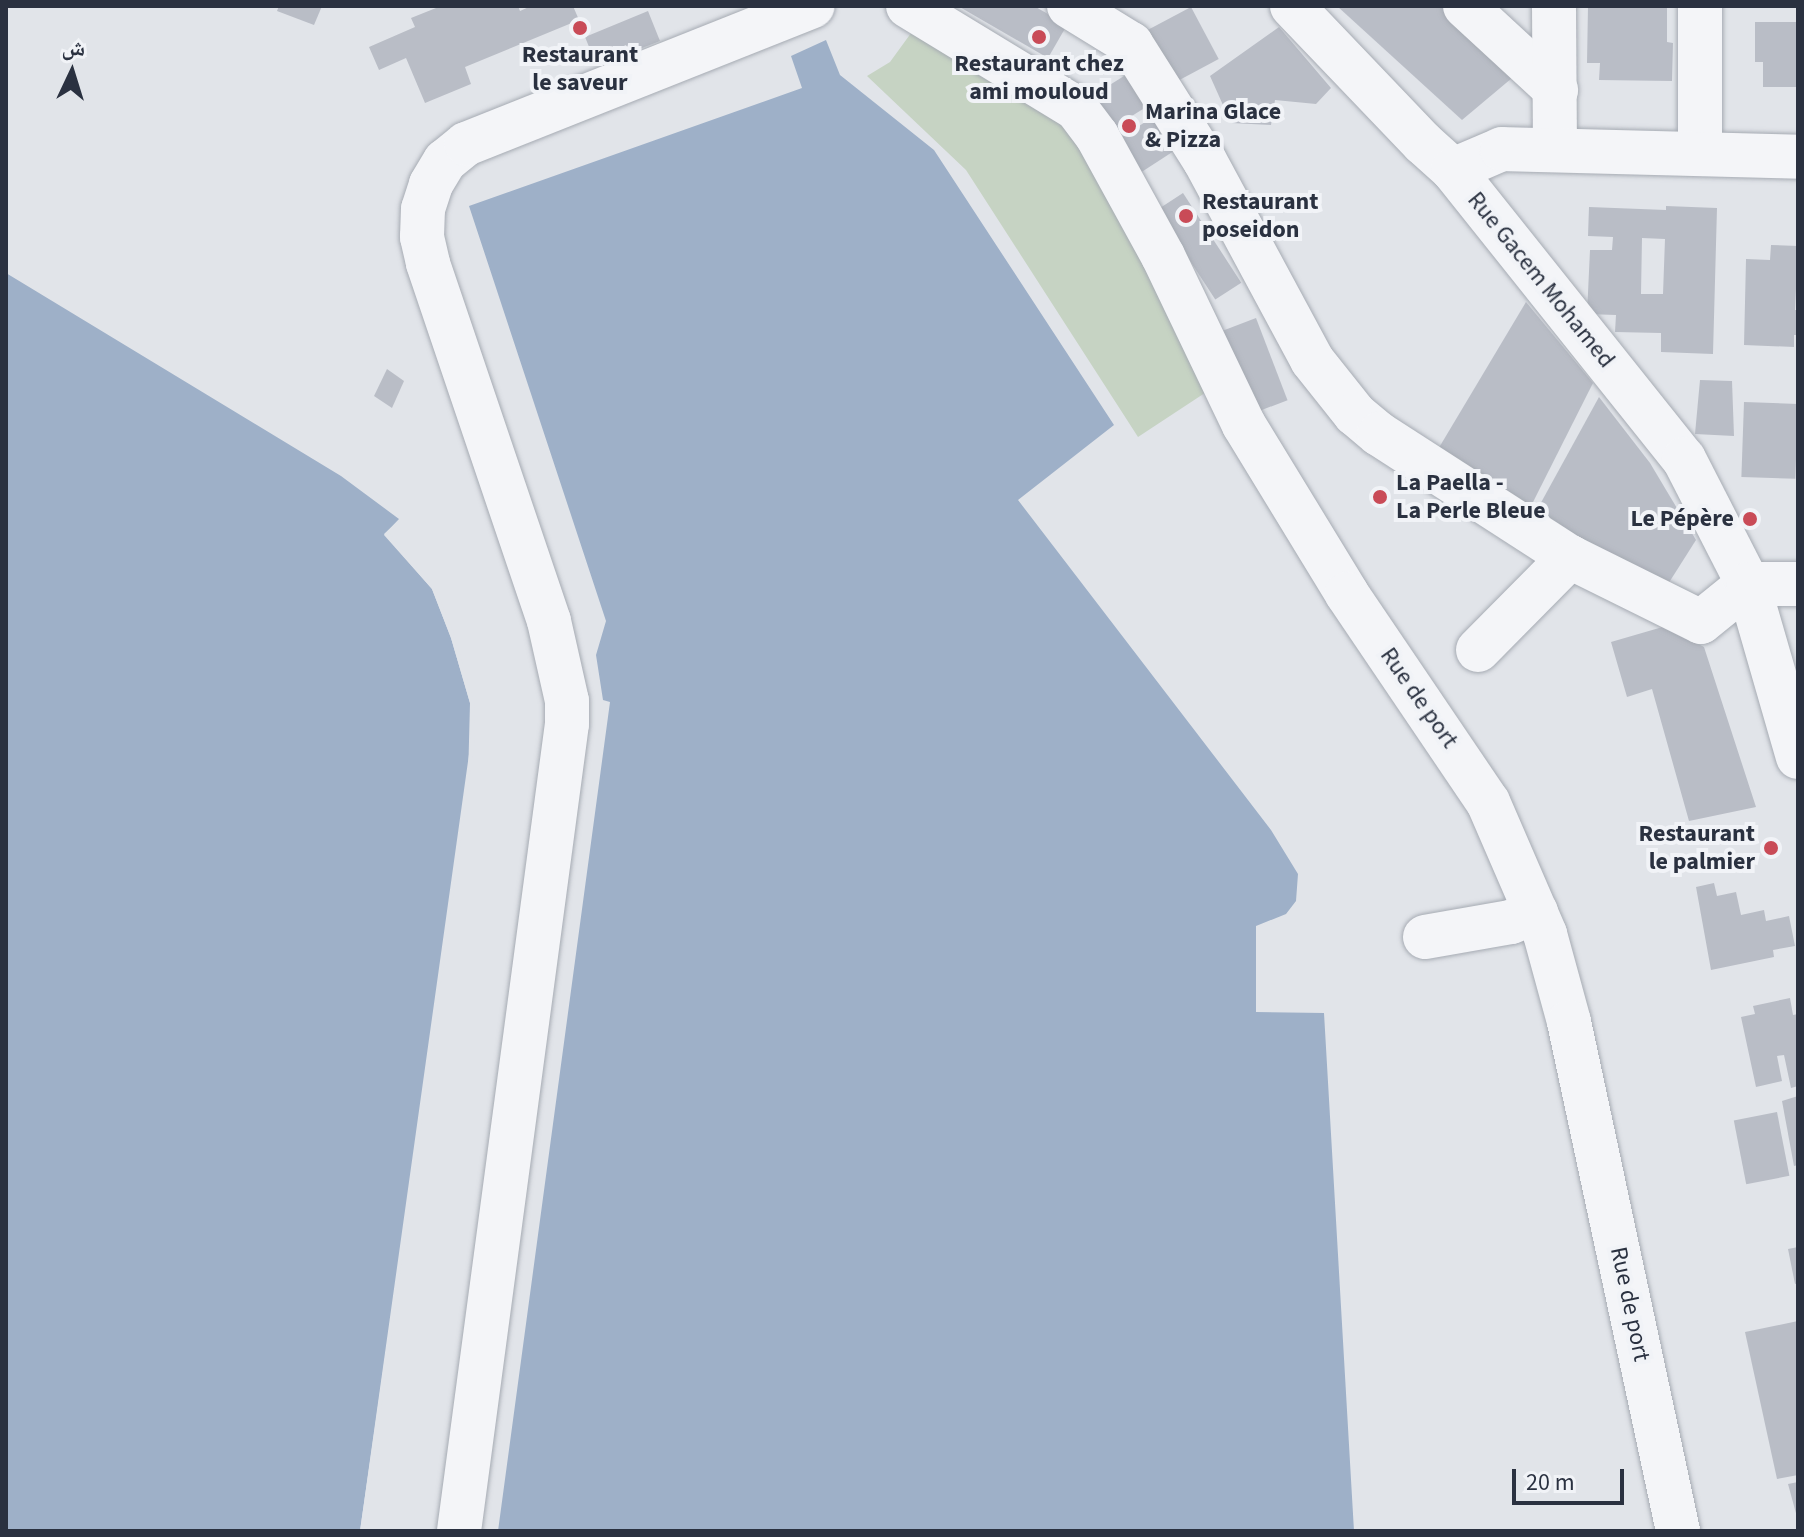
<!DOCTYPE html>
<html>
<head>
<meta charset="utf-8">
<style>
	body { margin:0 }
	#map { position:relative; width:1804px; height:1537px; overflow:hidden; background:#e1e4e9; font-family:"Source Sans 3","Noto Naskh Arabic",sans-serif }
	div>[style] { position:absolute }
	.green>* { inset:0; background:#c6d3c3 }
	.water>* { inset:0; background:#9eb0c8 }
	.pier>* { inset:0; background:#e1e4e9 }
	.building>* { inset:0; background:#b9bdc6; transform-origin:0 0 }
	.roads { filter:drop-shadow(0 0 2px #a6abb3) drop-shadow(0 0 2px #a6abb3) }
	.minor>* { height:44px; margin:-22px; padding:0 22px; transform-origin:22px; border-radius:22px; background:#f4f5f8 }
	.dots>* { width:22px; height:22px; translate:-50% -50%; box-sizing:border-box; border:4px solid #f1f3f7; border-radius:50% }
	span { translate:-50% -50%; white-space:nowrap; text-align:center; line-height:1.15; -webkit-text-stroke:8px #f1f3f7; paint-order:stroke }
	.poi-label { font-size:24px; color:#2a3140; font-weight:700 }
	.left { translate:0 -50%; text-align:left }
	.right { translate:-100% -50%; text-align:right }
	.street-label { font-size:24px; color:#2a3140 }
	.frame { position:absolute; inset:0; border:8px solid #2a3140; pointer-events:none }
	.north { position:absolute; left:32px; top:32px; width:80px; height:80px; -webkit-text-stroke:6px #f1f3f7; paint-order:stroke; rotate:4deg; font-size:22px; font-weight:700; line-height:32px; text-align:center; color:#2a3140 }
	.north::after { content:''; display:block; margin:auto; width:28px; height:36px; background:#2a3140; clip-path:polygon(50% 0,100% 100%,50% 72%,0 100%) }
	.scale { position:absolute; left:1512px; top:1469px; width:112px; height:36px; box-sizing:border-box; border:4px solid #2a3140; border-top:0; padding-left:10px; font-size:24px; line-height:28px; white-space:nowrap; color:#2a3140; -webkit-text-stroke:6px #f1f3f7; paint-order:stroke }
</style>
</head>
<body>
<div id="map">
	<div class="green">
		<div style="clip-path:polygon(914px 29px,1064px 118px,1217px 385px,1138px 437px,966px 170px,867px 76px,890px 62px)"></div>
	</div>
	<div class="water">
		<div style="clip-path:polygon(826px 40px,840px 75px,934px 150px,1114px 425px,1018px 500px,1271px 830px,1298px 874px,1296px 901px,1286px 914px,1256px 926px,1256px 1012px,1324px 1013px,1354px 1531px,498px 1531px,610px 702px,603px 700px,596px 655px,606px 621px,469px 206px,802px 88px,791px 56px)"></div>
		<div style="clip-path:polygon(6px 273px,341px 476px,399px 519px,384px 535px,432px 589px,451px 638px,470px 703px,468px 780px,360px 1531px,6px 1531px)"></div>
	</div>
	<div class="pier">
		<div style="clip-path:polygon(402px 517px,390px 534px,435px 587px,455px 637px,474px 702px,475px 740px,364px 1531px,360px 1531px,471px 740px,470px 703px,451px 638px,432px 589px,384px 534px)"></div>
	</div>
	<div class="building">
		<div style="clip-path:polygon(279px 6px,322px 6px,314px 25px,277px 11px)"></div>
		<div style="clip-path:polygon(441px 6px,518px 6px,520px 11px,531px 6px,573px 6px,579px 20px,465px 67px,471px 84px,425px 103px,406px 58px,379px 70px,369px 47px,415px 27px,411px 18px)"></div>
		<div style="clip-path:polygon(958px 6px,1034px 6px,1067px 25px,1048px 58px)"></div>
		<div style="clip-path:polygon(1337px 6px,1448px 6px,1518px 73px,1462px 120px)"></div>
		<div style="clip-path:polygon(1588px 6px,1667px 6px,1667px 42px,1673px 43px,1672px 81px,1599px 80px,1600px 63px,1587px 63px)"></div>
		<div style="left:1191px;top:7px;width:59px;height:55px;rotate:62deg"></div>
		<div style="clip-path:polygon(648px 11px,660px 41px,629px 53px,626px 45px,594px 59px,585px 37px)"></div>
		<div style="clip-path:polygon(1755px 22px,1798px 22px,1798px 87px,1763px 87px,1763px 62px,1755px 62px)"></div>
		<div style="clip-path:polygon(1279px 27px,1331px 88px,1316px 104px,1275px 100px,1271px 125px,1231px 123px,1210px 76px)"></div>
		<div style="left:1132px;top:71px;width:38px;height:47px;rotate:58deg"></div>
		<div style="left:1156px;top:115px;width:40px;height:51px;rotate:57deg"></div>
		<div style="left:1183px;top:193px;width:107px;height:31px;rotate:57deg"></div>
		<div style="clip-path:polygon(evenodd,1666px 206px,1717px 208px,1713px 354px,1661px 352px,1661px 333px,1615px 332px,1616px 315px,1587px 314px,1590px 250px,1612px 250px,1613px 237px,1588px 236px,1589px 207px,1666px 210px,1666px 206px,1642px 238px,1665px 239px,1663px 294px,1641px 294px,1642px 238px)"></div>
		<div style="clip-path:polygon(1771px 245px,1798px 246px,1795px 310px,1798px 310px,1798px 335px,1794px 335px,1794px 347px,1744px 345px,1746px 259px,1770px 260px)"></div>
		<div style="clip-path:polygon(1526px 302px,1593px 383px,1529px 510px,1434px 456px)"></div>
		<div style="left:1256px;top:318px;width:88px;height:42px;rotate:69deg"></div>
		<div style="clip-path:polygon(387px 369px,404px 381px,392px 408px,374px 396px)"></div>
		<div style="clip-path:polygon(1700px 380px,1732px 381px,1734px 436px,1695px 434px)"></div>
		<div style="clip-path:polygon(1599px 397px,1650px 463px,1696px 540px,1663px 592px,1532px 519px)"></div>
		<div style="left:1744px;top:402px;width:54px;height:75px;rotate:2deg"></div>
		<div style="clip-path:polygon(1666px 626px,1704px 647px,1756px 807px,1689px 821px,1652px 689px,1627px 697px,1611px 642px)"></div>
		<div style="clip-path:polygon(1714px 883px,1717px 896px,1736px 892px,1741px 915px,1764px 910px,1766px 921px,1789px 916px,1795px 946px,1773px 950px,1774px 957px,1711px 970px,1696px 887px)"></div>
		<div style="clip-path:polygon(1790px 998px,1793px 1015px,1798px 1014px,1798px 1086px,1791px 1088px,1784px 1055px,1777px 1056px,1782px 1081px,1756px 1087px,1741px 1017px,1755px 1014px,1753px 1006px)"></div>
		<div style="clip-path:polygon(1798px 1096px,1798px 1165px,1794px 1166px,1782px 1101px)"></div>
		<div style="left:1777px;top:1112px;width:65px;height:44px;rotate:79deg"></div>
		<div style="clip-path:polygon(1798px 1247px,1798px 1283px,1795px 1284px,1788px 1249px)"></div>
		<div style="clip-path:polygon(1798px 1321px,1798px 1475px,1777px 1479px,1745px 1332px)"></div>
		<div style="clip-path:polygon(1798px 1482px,1798px 1517px,1797px 1517px,1788px 1484px)"></div>
	</div>
	<div class="roads">
		<div class="minor">
			<div style="left:908px;top:6px;width:197px;rotate:31.3deg"></div>
			<div style="left:1076px;top:108px;width:35px;rotate:53deg"></div>
			<div style="left:1097px;top:136px;width:137px;rotate:61.2deg"></div>
			<div style="left:1163px;top:256px;width:187px;rotate:64.4deg"></div>
			<div style="left:1244px;top:425px;width:198px;rotate:58.6deg"></div>
			<div style="left:1347px;top:594px;width:251px;rotate:55.9deg"></div>
			<div style="left:1488px;top:802px;width:144px;rotate:66.6deg"></div>
			<div style="left:1545px;top:934px;width:91px;rotate:74.7deg"></div>
			<div style="left:1569px;top:1022px;width:521px;rotate:77.91deg"></div>
			<div style="left:1069px;top:6px;width:73px;rotate:31.5deg"></div>
			<div style="left:1131px;top:44px;width:138px;rotate:57.7deg"></div>
			<div style="left:1205px;top:161px;width:226px;rotate:61.7deg"></div>
			<div style="left:1312px;top:360px;width:69px;rotate:51.5deg"></div>
			<div style="left:1355px;top:414px;width:31px;rotate:40deg"></div>
			<div style="left:1379px;top:434px;width:227px;rotate:32.8deg"></div>
			<div style="left:1570px;top:557px;width:146px;rotate:26.4deg"></div>
			<div style="left:1701px;top:622px;width:60px;rotate:-39deg"></div>
			<div style="left:1292px;top:6px;width:190px;rotate:46.3deg"></div>
			<div style="left:1423px;top:143px;width:40px;rotate:42deg"></div>
			<div style="left:1453px;top:170px;width:370px;rotate:51.4deg"></div>
			<div style="left:1684px;top:459px;width:140px;rotate:62.9deg"></div>
			<div style="left:1748px;top:584px;width:180px;rotate:73.9deg"></div>
			<div style="left:1465px;top:6px;width:124px;rotate:42.7deg"></div>
			<div style="left:1554px;top:6px;width:143px;rotate:89.6deg"></div>
			<div style="left:1700px;top:6px;width:148px;rotate:90deg"></div>
			<div style="left:1453px;top:170px;width:53px;rotate:-23.2deg"></div>
			<div style="left:1502px;top:149px;width:296px;rotate:1.5deg"></div>
			<div style="left:1748px;top:584px;width:50px"></div>
			<div style="left:1478px;top:650px;width:131px;rotate:-45.3deg"></div>
			<div style="left:1425px;top:937px;width:87px;rotate:-9.9deg"></div>
			<div style="left:1511px;top:922px;width:27px;rotate:-22deg"></div>
			<div style="left:459px;top:1531px;width:814px;rotate:-82.38deg"></div>
			<div style="left:567px;top:724px;width:23px;rotate:-90deg"></div>
			<div style="left:567px;top:701px;width:82px;rotate:-102.7deg"></div>
			<div style="left:549px;top:621px;width:378px;rotate:-108.7deg"></div>
			<div style="left:428px;top:263px;width:27px;rotate:-103deg"></div>
			<div style="left:422px;top:237px;width:28px;rotate:-88deg"></div>
			<div style="left:423px;top:209px;width:26px;rotate:-72deg"></div>
			<div style="left:431px;top:184px;width:27px;rotate:-59deg"></div>
			<div style="left:445px;top:161px;width:27px;rotate:-39deg"></div>
			<div style="left:466px;top:144px;width:373px;rotate:-21.7deg"></div>
		</div>
	</div>
	<div class="dots">
		<div style="left:580px;top:28px;background:#c94b57"></div>
		<div style="left:1039px;top:37px;background:#c94b57"></div>
		<div style="left:1129px;top:126px;background:#c94b57"></div>
		<div style="left:1186px;top:216px;background:#c94b57"></div>
		<div style="left:1380px;top:497px;background:#c94b57"></div>
		<div style="left:1750px;top:519px;background:#c94b57"></div>
		<div style="left:1771px;top:848px;background:#c94b57"></div>
	</div>
	<div class="poi-label">
		<span style="left:580px;top:69px">Restaurant<br>le saveur</span>
		<span style="left:1039px;top:78px">Restaurant chez<br>ami mouloud</span>
		<span class="left" style="left:1145px;top:126px">Marina Glace<br>&amp; Pizza</span>
		<span class="left" style="left:1202px;top:216px">Restaurant<br>poseidon</span>
		<span class="left" style="left:1396px;top:497px">La Paella -<br>La Perle Bleue</span>
		<span class="right" style="left:1734px;top:519px">Le Pépère</span>
		<span class="right" style="left:1755px;top:848px">Restaurant<br>le palmier</span>
	</div>
	<div class="street-label">
		<span style="left:1541px;top:280px;rotate:51deg">Rue Gacem Mohamed</span>
		<span style="left:1419px;top:698px;rotate:55deg">Rue de port</span>
		<span style="left:1630px;top:1304px;rotate:78deg">Rue de port</span>
	</div>
	<div class="frame"></div>
	<div class="north">ش</div>
	<div class="scale">20 m</div>
</div>
</body>
</html>
